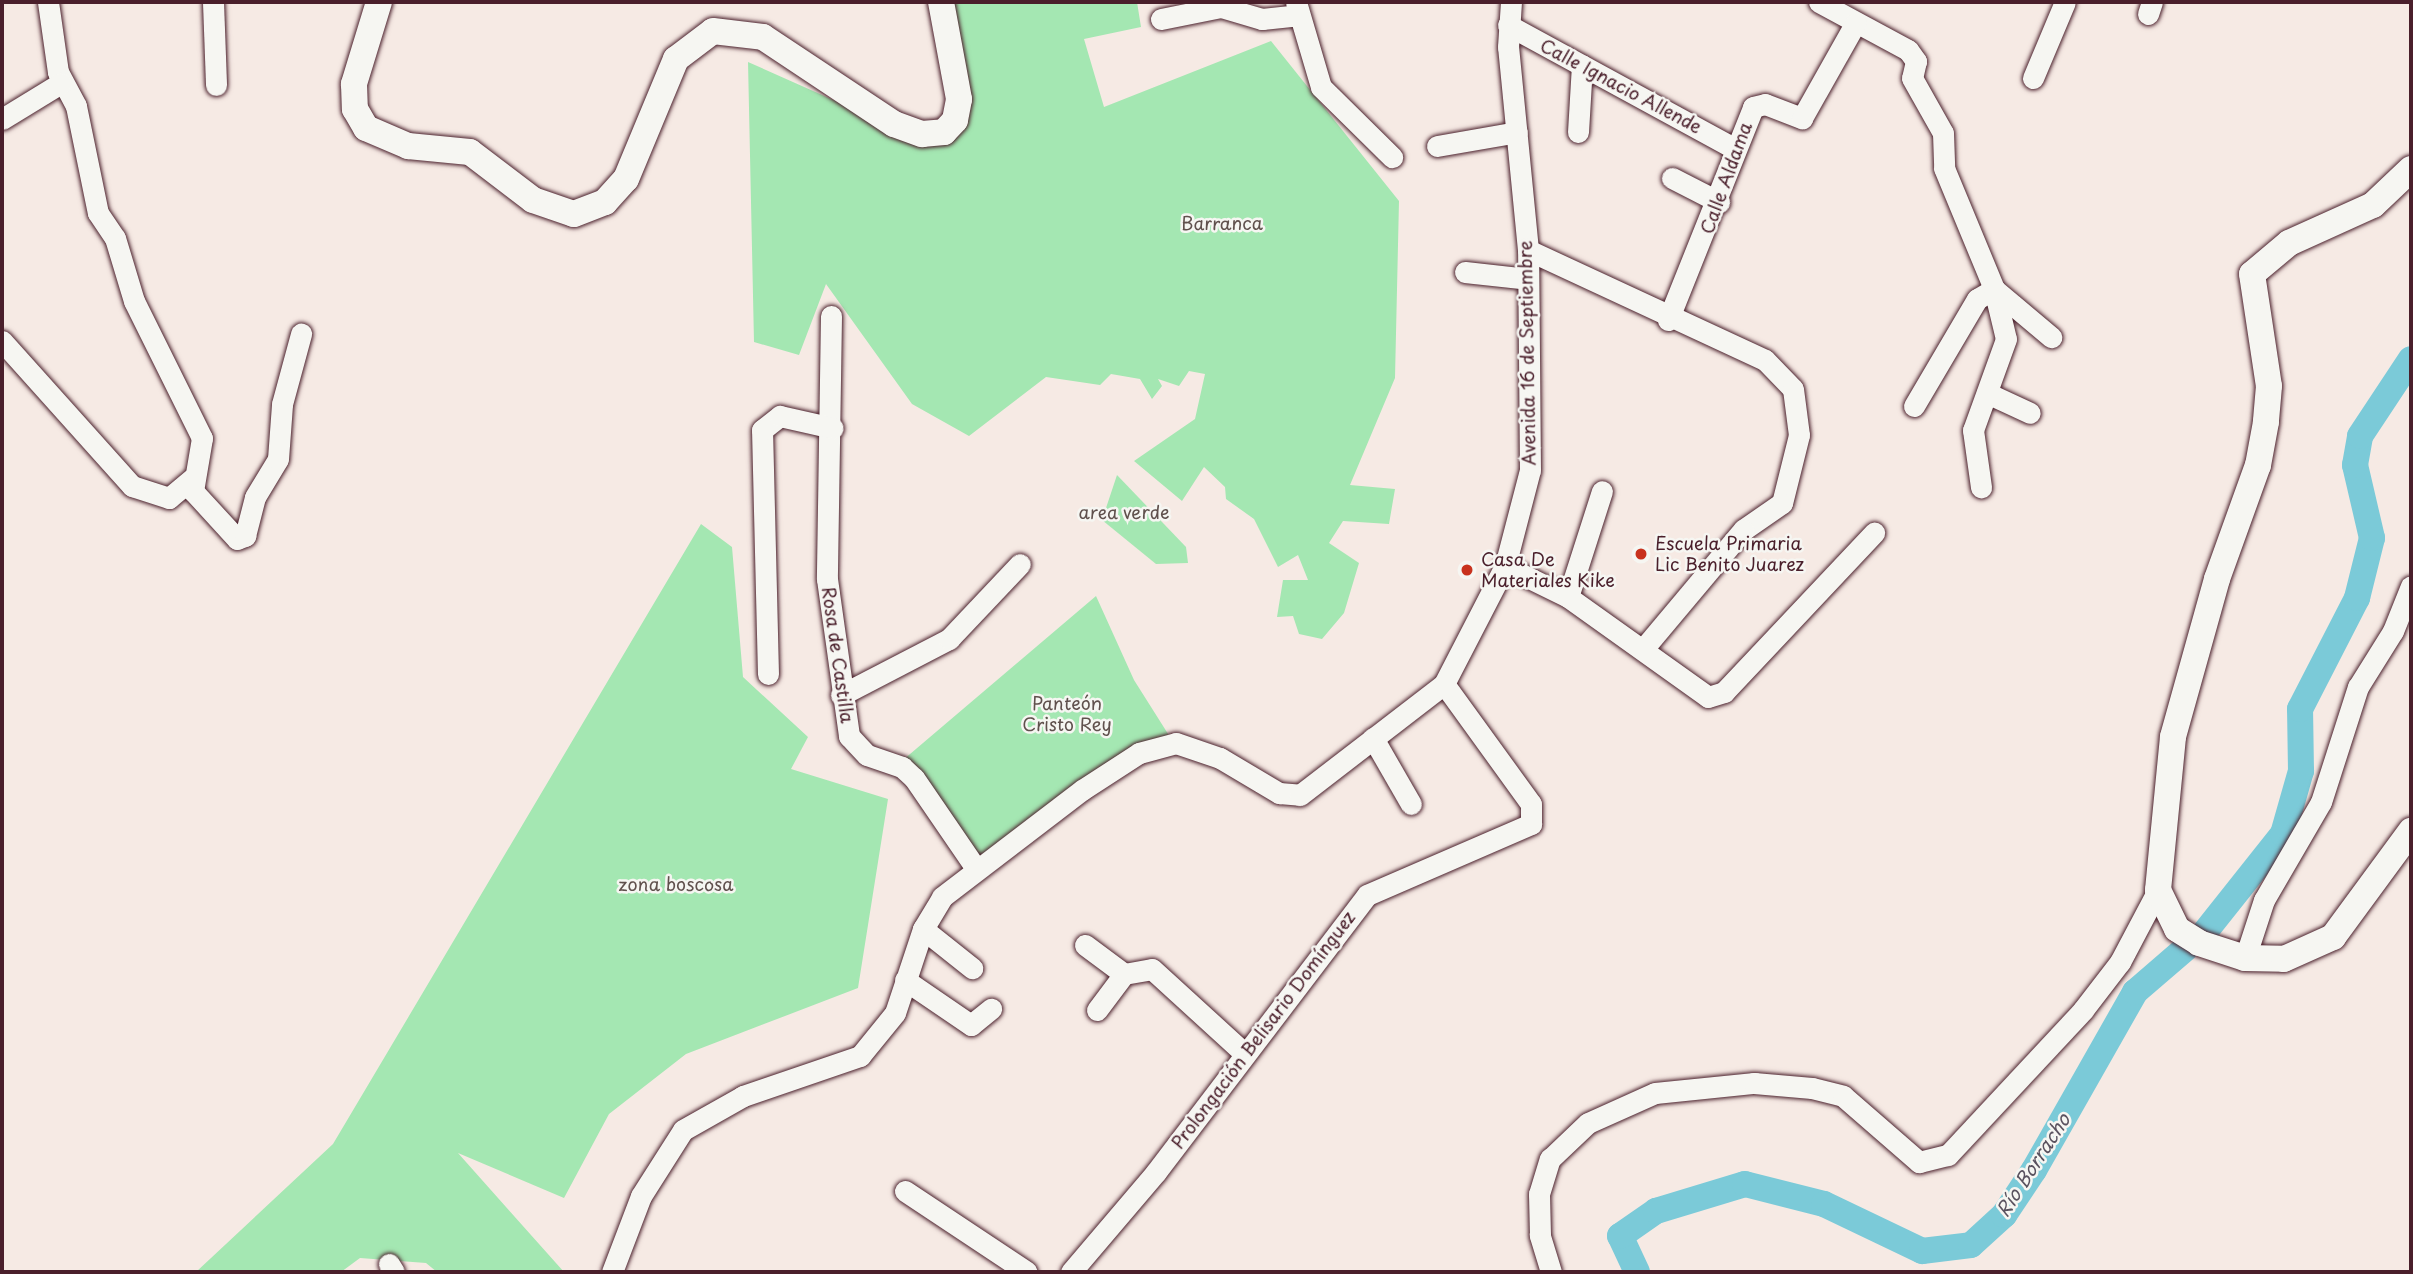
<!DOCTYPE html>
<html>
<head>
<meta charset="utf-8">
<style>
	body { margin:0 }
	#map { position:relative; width:2413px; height:1274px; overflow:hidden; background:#f6eae4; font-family:"Playpen Sans",sans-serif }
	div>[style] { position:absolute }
	.green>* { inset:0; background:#a4e7b2 }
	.river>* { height:26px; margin:-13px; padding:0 13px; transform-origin:13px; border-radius:13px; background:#7bcad8 }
	.roads { filter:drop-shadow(0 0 2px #4a1f2b) drop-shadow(0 0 2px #4a1f2b) }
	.minor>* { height:21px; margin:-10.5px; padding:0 10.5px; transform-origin:10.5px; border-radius:10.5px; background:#f6f6f2 }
	.major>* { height:26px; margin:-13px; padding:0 13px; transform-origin:13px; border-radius:13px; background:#f6f6f2 }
	.dots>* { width:19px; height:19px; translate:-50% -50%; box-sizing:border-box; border:4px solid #f6f6f2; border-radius:50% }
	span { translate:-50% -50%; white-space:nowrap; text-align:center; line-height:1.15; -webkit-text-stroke:5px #f6f6f2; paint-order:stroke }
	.street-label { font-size:18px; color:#4a1f2b }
	.park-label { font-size:18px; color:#60514d }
	.poi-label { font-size:18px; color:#4a1f2b }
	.left { translate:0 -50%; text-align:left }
	.water-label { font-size:19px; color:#59525f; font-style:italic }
	.frame { position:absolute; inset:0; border:4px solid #4a1f2b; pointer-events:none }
</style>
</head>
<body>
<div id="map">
	<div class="green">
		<div style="clip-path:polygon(947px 2px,1137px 2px,1141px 27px,1084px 39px,1104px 107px,1271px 41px,1399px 201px,1395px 378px,1350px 485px,1395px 489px,1389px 524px,1343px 521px,1329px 543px,1359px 563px,1344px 613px,1322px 639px,1299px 634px,1293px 616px,1277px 617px,1283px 580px,1308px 580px,1298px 555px,1278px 567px,1254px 519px,1226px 499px,1225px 487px,1204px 467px,1182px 501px,1134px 461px,1195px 419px,1205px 374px,1189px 371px,1179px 386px,1158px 379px,1162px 386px,1152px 399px,1140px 379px,1111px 374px,1100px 385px,1046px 377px,969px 436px,912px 404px,826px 284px,799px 355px,754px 342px,748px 62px,930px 143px,965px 125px,972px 101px)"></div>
		<div style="clip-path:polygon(1117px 475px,1186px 547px,1188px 563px,1156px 564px,1102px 520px)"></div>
		<div style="clip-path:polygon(701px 524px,732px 547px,743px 677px,808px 737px,791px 769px,888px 799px,858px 988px,686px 1054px,609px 1114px,564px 1198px,458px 1153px,564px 1272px,437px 1272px,426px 1263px,360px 1258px,341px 1272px,196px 1272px,333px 1144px)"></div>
		<div style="clip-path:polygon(1096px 596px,1134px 680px,1170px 737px,978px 864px,903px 760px)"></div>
	</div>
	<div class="river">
		<div style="left:2205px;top:932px;width:125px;rotate:-51.5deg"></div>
		<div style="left:2283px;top:834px;width:66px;rotate:-74.1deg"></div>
		<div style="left:2301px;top:771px;width:62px;rotate:-90.9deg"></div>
		<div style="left:2300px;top:709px;width:125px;rotate:-62.8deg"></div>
		<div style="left:2357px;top:598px;width:62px;rotate:-76deg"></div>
		<div style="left:2372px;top:538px;width:75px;rotate:-103.1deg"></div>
		<div style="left:2355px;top:465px;width:29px;rotate:-80deg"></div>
		<div style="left:2360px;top:436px;width:92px;rotate:-56.5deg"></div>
		<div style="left:1637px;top:1272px;width:40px;rotate:-115deg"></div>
		<div style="left:1620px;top:1236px;width:44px;rotate:-34.8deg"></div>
		<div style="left:1656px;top:1211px;width:93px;rotate:-16.9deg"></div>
		<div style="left:1745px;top:1184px;width:81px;rotate:14.2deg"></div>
		<div style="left:1824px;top:1204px;width:109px;rotate:25.6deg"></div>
		<div style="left:1922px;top:1251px;width:49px;rotate:-7deg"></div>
		<div style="left:1971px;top:1245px;width:45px;rotate:-42.3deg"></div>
		<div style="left:2004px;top:1215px;width:54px;rotate:-56.3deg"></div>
		<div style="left:2034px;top:1170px;width:205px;rotate:-60.4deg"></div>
		<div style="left:2135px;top:992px;width:66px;rotate:-40.7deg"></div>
	</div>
	<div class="roads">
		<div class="minor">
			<div style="left:48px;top:2px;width:71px;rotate:81.9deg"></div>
			<div style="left:58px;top:72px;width:38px;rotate:62deg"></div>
			<div style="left:76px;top:106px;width:109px;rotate:78.4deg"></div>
			<div style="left:98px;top:213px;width:30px;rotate:56deg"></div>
			<div style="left:115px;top:238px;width:66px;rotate:73.2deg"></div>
			<div style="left:134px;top:301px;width:153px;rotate:63.6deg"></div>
			<div style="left:202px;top:438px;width:54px;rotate:99.6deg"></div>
			<div style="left:193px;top:491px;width:65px;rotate:47.5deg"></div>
			<div style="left:237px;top:539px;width:9px;rotate:-21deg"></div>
			<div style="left:245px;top:536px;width:40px;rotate:-75.6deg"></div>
			<div style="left:255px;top:497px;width:44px;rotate:-58.8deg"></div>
			<div style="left:278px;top:459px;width:55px;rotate:-85.8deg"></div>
			<div style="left:282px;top:404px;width:73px;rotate:-74.8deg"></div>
			<div style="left:213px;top:2px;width:83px;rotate:87.9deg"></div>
			<div style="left:1296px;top:2px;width:89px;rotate:73.6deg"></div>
			<div style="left:1321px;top:87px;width:100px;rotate:44.6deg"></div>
			<div style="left:1819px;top:2px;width:101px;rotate:28.3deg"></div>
			<div style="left:1908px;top:50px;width:14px;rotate:54deg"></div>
			<div style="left:1916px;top:61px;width:17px;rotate:103deg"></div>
			<div style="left:1912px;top:78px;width:63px;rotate:60.6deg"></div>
			<div style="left:1943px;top:133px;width:35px;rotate:88deg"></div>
			<div style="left:1944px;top:168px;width:131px;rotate:67.5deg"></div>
			<div style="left:1994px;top:289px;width:51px;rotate:76.5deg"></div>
			<div style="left:2006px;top:339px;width:97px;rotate:109.9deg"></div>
			<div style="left:1973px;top:430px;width:58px;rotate:82deg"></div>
			<div style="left:2148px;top:14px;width:13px;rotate:-72deg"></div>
			<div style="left:1161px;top:19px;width:61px;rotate:-11.3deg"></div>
			<div style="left:1221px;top:7px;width:43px;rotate:16.3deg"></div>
			<div style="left:1262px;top:19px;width:36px;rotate:-6deg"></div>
			<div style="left:1508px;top:25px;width:257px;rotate:28.6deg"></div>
			<div style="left:2033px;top:78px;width:82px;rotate:-67.2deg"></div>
			<div style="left:2px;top:119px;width:69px;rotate:-31.4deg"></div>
			<div style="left:1578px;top:132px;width:67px;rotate:-86.6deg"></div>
			<div style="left:1437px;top:146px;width:81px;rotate:-9.9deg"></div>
			<div style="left:1672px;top:178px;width:53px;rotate:27.1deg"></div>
			<div style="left:1528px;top:250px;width:261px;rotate:24.9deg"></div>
			<div style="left:1765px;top:360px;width:40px;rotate:46deg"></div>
			<div style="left:1793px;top:389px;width:46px;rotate:82.6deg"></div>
			<div style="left:1799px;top:435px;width:70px;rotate:104deg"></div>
			<div style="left:1782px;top:503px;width:47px;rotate:145.3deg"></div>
			<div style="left:1743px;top:530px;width:155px;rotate:130deg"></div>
			<div style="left:1465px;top:272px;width:63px;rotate:6.3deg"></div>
			<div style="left:831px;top:316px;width:263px;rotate:90.9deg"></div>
			<div style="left:827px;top:579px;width:159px;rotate:82deg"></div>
			<div style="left:849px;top:736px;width:26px;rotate:47deg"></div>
			<div style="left:867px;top:755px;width:37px;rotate:19deg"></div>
			<div style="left:902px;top:767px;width:16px;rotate:43deg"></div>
			<div style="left:914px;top:778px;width:108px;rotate:55.6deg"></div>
			<div style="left:1668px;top:320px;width:229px;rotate:-68.2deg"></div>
			<div style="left:1753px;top:107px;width:12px;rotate:-14deg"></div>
			<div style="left:1765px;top:104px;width:40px;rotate:21deg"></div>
			<div style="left:1802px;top:118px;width:108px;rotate:-60.6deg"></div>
			<div style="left:2px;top:341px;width:195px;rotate:48.1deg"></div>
			<div style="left:132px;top:486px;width:39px;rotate:18deg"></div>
			<div style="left:169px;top:498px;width:30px;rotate:-40deg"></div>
			<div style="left:1987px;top:393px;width:47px;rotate:24.9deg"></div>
			<div style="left:1914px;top:406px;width:124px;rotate:-59.5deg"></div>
			<div style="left:1977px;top:299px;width:20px;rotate:-30deg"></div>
			<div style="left:1994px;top:289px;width:75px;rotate:40.1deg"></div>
			<div style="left:1505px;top:566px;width:70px;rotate:26.2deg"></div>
			<div style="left:1568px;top:597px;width:172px;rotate:35.5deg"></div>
			<div style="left:1708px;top:697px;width:17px;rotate:-17deg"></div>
			<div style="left:1724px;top:692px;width:219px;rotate:-46.7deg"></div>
			<div style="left:1568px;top:597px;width:111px;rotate:-72.2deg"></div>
			<div style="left:768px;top:674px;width:244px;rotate:-91.4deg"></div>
			<div style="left:762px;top:430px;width:23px;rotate:-38deg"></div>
			<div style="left:780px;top:416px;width:54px;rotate:12.8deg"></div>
			<div style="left:841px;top:695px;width:122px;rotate:-27.4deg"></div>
			<div style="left:949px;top:639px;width:103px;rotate:-46.6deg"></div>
			<div style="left:1373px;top:738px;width:76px;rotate:60.1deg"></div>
			<div style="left:923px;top:929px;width:63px;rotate:38.5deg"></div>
			<div style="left:1085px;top:945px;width:49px;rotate:36.6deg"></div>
			<div style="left:2245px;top:958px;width:61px;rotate:-71.9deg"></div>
			<div style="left:2264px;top:900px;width:113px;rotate:-59.8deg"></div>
			<div style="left:2321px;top:802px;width:121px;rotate:-72.2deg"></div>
			<div style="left:2358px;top:687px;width:66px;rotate:-58deg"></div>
			<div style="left:2393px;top:631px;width:48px;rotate:-68.2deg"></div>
			<div style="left:905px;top:980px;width:80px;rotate:34.3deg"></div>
			<div style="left:971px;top:1025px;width:26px;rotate:-39deg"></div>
			<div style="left:1097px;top:1010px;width:45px;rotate:-53.1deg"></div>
			<div style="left:1124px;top:974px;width:28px;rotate:-10deg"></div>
			<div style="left:1152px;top:969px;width:125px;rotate:42.4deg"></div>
			<div style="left:905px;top:1191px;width:146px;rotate:33.6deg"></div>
			<div style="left:389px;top:1264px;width:9px;rotate:58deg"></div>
			<div style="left:612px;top:1272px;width:81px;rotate:-69.1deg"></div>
			<div style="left:641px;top:1196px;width:78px;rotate:-57.5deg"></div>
			<div style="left:683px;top:1130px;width:69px;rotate:-29.5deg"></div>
			<div style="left:743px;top:1096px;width:124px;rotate:-18.9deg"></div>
			<div style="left:860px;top:1056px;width:55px;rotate:-50.9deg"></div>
			<div style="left:895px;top:1013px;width:89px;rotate:-71.6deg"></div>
			<div style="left:923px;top:929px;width:37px;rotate:-59deg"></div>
			<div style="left:942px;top:897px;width:176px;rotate:-37.4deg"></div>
			<div style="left:1082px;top:790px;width:68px;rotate:-33deg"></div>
			<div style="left:1139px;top:753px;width:38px;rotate:-15deg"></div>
			<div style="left:1176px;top:743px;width:46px;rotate:18.8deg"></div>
			<div style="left:1220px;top:758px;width:69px;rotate:30.7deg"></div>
			<div style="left:1279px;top:793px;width:21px;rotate:5deg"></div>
			<div style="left:1300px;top:795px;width:182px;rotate:-37.6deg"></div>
			<div style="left:1444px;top:684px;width:133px;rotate:-62.7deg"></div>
			<div style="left:1505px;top:566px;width:99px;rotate:-75.4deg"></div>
			<div style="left:1530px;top:470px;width:220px;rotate:-90.5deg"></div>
			<div style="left:1528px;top:250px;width:204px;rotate:-95.6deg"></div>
			<div style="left:1508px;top:47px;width:45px;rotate:-86.2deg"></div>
			<div style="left:1071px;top:1272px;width:131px;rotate:-49.6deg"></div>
			<div style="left:1156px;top:1172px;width:348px;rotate:-52.7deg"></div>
			<div style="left:1367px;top:895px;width:179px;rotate:-23.4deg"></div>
			<div style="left:1531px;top:824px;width:20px;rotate:-90deg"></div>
			<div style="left:1531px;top:804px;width:148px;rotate:-125.9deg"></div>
			<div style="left:1551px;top:1272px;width:39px;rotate:-107deg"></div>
			<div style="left:1540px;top:1235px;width:41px;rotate:-91.4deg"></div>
			<div style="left:1539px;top:1194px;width:37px;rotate:-73deg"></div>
			<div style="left:1550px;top:1159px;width:52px;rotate:-43.5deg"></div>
			<div style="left:1588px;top:1123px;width:73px;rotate:-24.1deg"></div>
			<div style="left:1655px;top:1093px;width:100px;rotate:-5.8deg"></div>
			<div style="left:1754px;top:1083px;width:58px;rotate:4.9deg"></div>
			<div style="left:1812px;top:1088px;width:32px;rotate:14deg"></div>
			<div style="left:1843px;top:1096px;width:101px;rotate:41deg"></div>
			<div style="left:1919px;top:1162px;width:30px;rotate:-14deg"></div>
			<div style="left:1948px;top:1155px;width:198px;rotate:-47deg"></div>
			<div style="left:2083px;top:1010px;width:61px;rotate:-52.4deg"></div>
			<div style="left:2120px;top:962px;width:81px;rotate:-62.2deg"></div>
		</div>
		<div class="major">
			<div style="left:379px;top:2px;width:86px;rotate:107deg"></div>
			<div style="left:354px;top:84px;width:25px;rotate:88deg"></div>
			<div style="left:355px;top:109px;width:22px;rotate:60deg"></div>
			<div style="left:366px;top:128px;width:46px;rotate:23.2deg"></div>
			<div style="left:408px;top:146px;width:62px;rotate:5.5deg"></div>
			<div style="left:470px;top:152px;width:79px;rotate:37.3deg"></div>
			<div style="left:533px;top:200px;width:43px;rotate:18.9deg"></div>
			<div style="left:574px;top:214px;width:33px;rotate:-21deg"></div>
			<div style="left:605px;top:202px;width:31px;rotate:-48deg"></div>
			<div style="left:626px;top:179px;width:130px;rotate:-67.4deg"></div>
			<div style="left:676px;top:59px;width:46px;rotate:-37.1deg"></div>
			<div style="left:713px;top:31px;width:50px;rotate:6.8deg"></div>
			<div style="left:763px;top:37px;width:157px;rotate:33.6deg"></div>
			<div style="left:894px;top:124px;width:30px;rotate:20deg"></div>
			<div style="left:922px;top:134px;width:22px;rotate:-5deg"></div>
			<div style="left:944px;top:132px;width:16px;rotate:-47deg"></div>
			<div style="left:955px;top:120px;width:21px;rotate:-79deg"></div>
			<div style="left:959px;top:99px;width:99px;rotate:-100.5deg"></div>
			<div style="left:2411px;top:169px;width:52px;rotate:136.5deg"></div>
			<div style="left:2373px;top:205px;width:92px;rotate:155.7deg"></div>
			<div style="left:2289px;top:243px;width:48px;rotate:140deg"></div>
			<div style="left:2252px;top:274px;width:113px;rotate:81.4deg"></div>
			<div style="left:2269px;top:386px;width:36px;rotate:95deg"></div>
			<div style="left:2266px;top:422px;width:44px;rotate:100.5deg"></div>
			<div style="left:2258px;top:465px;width:121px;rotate:109.8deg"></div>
			<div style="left:2217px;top:579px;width:164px;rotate:105.6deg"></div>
			<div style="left:2173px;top:737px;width:154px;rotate:95.6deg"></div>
			<div style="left:2158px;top:890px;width:43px;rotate:64deg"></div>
			<div style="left:2177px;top:929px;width:26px;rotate:32deg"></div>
			<div style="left:2199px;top:943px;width:48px;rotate:18.1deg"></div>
			<div style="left:2245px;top:958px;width:39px;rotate:1deg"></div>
			<div style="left:2284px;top:959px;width:54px;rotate:-24.2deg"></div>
			<div style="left:2333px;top:937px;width:132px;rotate:-53.7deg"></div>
		</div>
	</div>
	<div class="dots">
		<div style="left:1641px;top:554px;background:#c8321e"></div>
		<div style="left:1467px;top:570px;background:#c8321e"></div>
	</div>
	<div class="street-label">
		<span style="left:1621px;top:86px;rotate:28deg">Calle Ignacio Allende</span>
		<span style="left:1726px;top:178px;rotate:-70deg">Calle Aldama</span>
		<span style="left:1527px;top:353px;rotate:-91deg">Avenida 16 de Septiembre</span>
		<span style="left:838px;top:655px;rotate:82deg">Rosa de Castilla</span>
		<span style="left:1263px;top:1030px;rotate:-53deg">Prolongación Belisario Domínguez</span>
	</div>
	<div class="park-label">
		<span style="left:1222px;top:223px">Barranca</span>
		<span style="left:1124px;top:512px">area verde</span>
		<span style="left:1067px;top:714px">Panteón<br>Cristo Rey</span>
		<span style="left:676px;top:884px">zona boscosa</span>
	</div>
	<div class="poi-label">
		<span class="left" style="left:1655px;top:554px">Escuela Primaria<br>Lic Benito Juarez</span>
		<span class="left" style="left:1481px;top:570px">Casa De<br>Materiales Kike</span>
	</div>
	<div class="water-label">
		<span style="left:2033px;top:1165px;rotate:-57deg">Río Borracho</span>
	</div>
	<div class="frame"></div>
</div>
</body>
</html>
